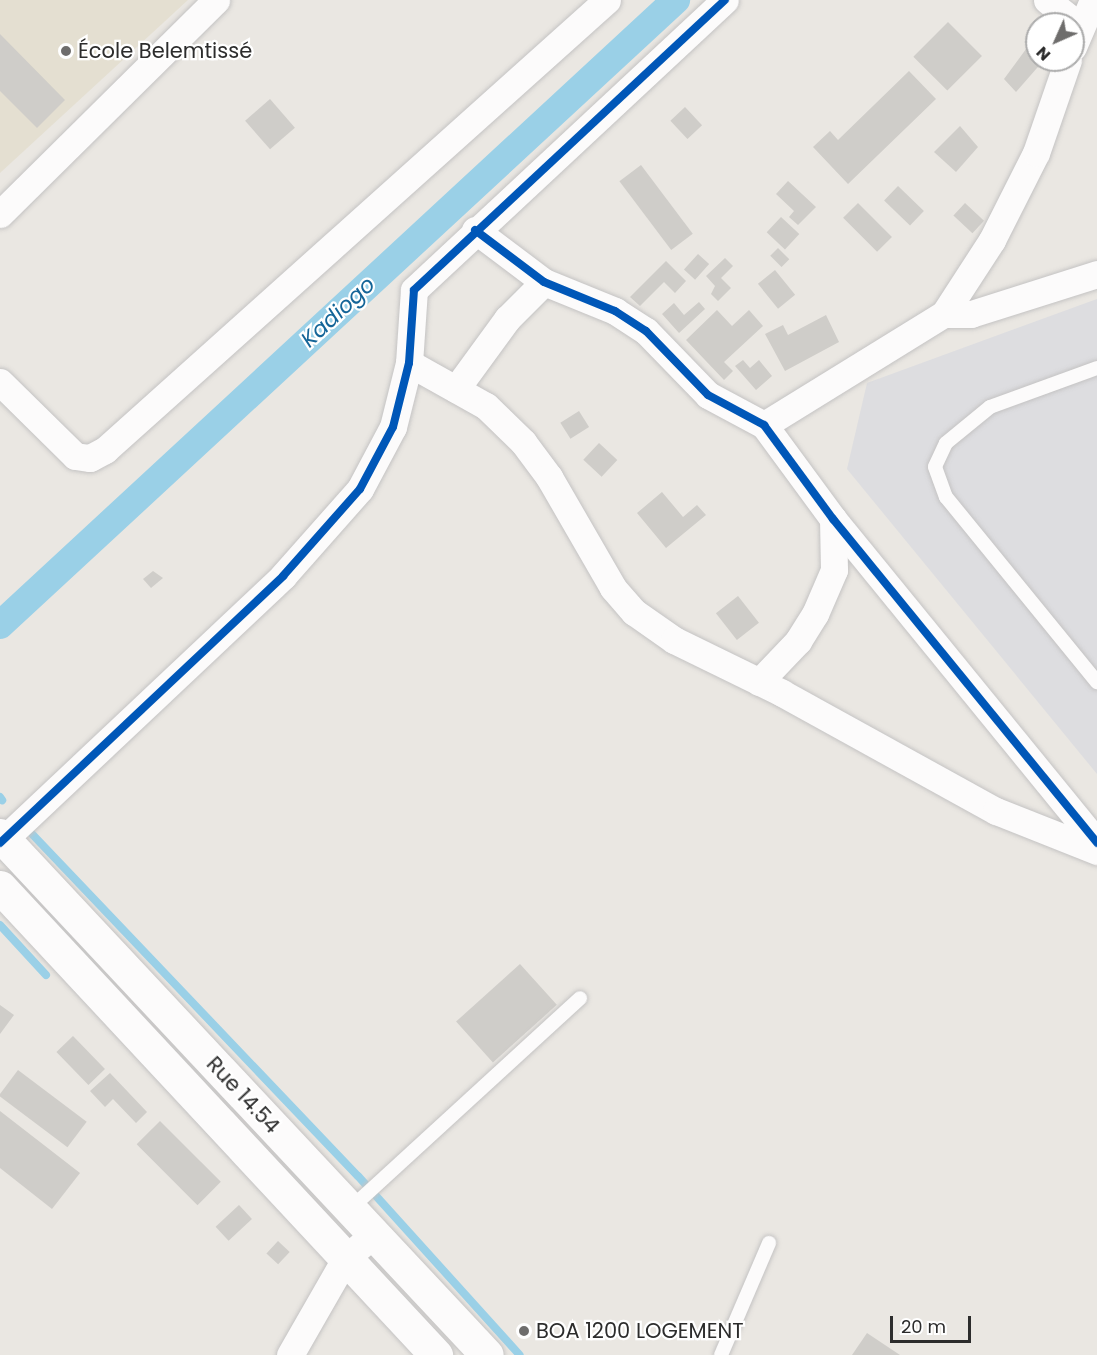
<!DOCTYPE html>
<html>
<head>
<meta charset="utf-8">
<style>
	body { margin:0 }
	#map { position:relative; width:1097px; height:1355px; overflow:hidden; background:#eae7e2; font-family:Poppins,sans-serif }
	div>[style] { position:absolute }
	.education>* { inset:0; background:#e4dfd1 }
	.airport>* { inset:0; background:#dddde0 }
	.stream>* { height:8px; margin:-4px; padding:0 4px; transform-origin:4px; border-radius:4px; background:#9ad0e7 }
	.canal>* { height:28px; margin:-14px; padding:0 14px; transform-origin:14px; border-radius:14px; background:#9ad0e7 }
	.building>* { inset:0; background:#cfcdc9; transform-origin:0 0 }
	.roads { filter:drop-shadow(0 0 2px #c4c3c3) drop-shadow(0 0 2px #c4c3c3) }
	.lane>* { height:14px; margin:-7px; padding:0 7px; transform-origin:7px; border-radius:7px; background:#fcfbfb }
	.street>* { height:27px; margin:-13.5px; padding:0 13.5px; transform-origin:13.5px; border-radius:13.5px; background:#fcfbfb }
	.secondary>* { height:33px; margin:-16.5px; padding:0 16.5px; transform-origin:16.5px; border-radius:16.5px; background:#fcfbfb }
	.cycleway>* { height:8px; margin:-4px; padding:0 4px; transform-origin:4px; border-radius:4px; background:#0057b8 }
	.dots>* { width:16px; height:16px; translate:-50% -50%; box-sizing:border-box; border:3px solid #fff; border-radius:50% }
	span { translate:-50% -50%; white-space:nowrap; text-align:center; line-height:1.15; -webkit-text-stroke:4.5px #fff; paint-order:stroke }
	.poi-label { font-size:21px; color:#2c2c2c }
	.left { translate:0 -50%; text-align:left }
	.street-label { font-size:21px; color:#2c2c2c }
	.water-label { font-size:22px; color:#146598; font-style:italic }
	.north { position:absolute; left:1025px; top:12px; width:60px; height:60px; box-sizing:border-box; background:#fff; border:2px solid #ababab; border-radius:50%; rotate:225deg; font-size:16px; font-weight:700; line-height:24px; text-align:center; color:#2c2c2c }
	.north::after { content:''; display:block; margin:auto; width:21px; height:27px; background:#6e6d6c; clip-path:polygon(50% 0,100% 100%,50% 72%,0 100%) }
	.scale { position:absolute; left:890px; top:1316px; width:81px; height:27px; box-sizing:border-box; border:3px solid #2c2c2c; border-top:0; padding-left:8px; font-size:18px; line-height:21px; white-space:nowrap; color:#2c2c2c; -webkit-text-stroke:4px #fff; paint-order:stroke }
</style>
</head>
<body>
<div id="map">
	<div class="education">
		<div style="clip-path:polygon(0 0,188px 0,0 173px)"></div>
	</div>
	<div class="airport">
		<div style="clip-path:polygon(1097px 299px,1097px 774px,847px 469px,867px 383px)"></div>
	</div>
	<div class="stream">
		<div style="left:0;top:797px;width:4px;rotate:56deg"></div>
		<div style="left:32px;top:834px;width:472px;rotate:46.4deg"></div>
		<div style="left:358px;top:1176px;width:241px;rotate:47.9deg"></div>
		<div style="left:0;top:925px;width:68px;rotate:47.4deg"></div>
	</div>
	<div class="canal">
		<div style="left:0;top:625px;width:921px;rotate:-42.76deg"></div>
	</div>
	<div class="building">
		<div style="left:948px;top:22px;width:48px;height:49px;rotate:45deg"></div>
		<div style="clip-path:polygon(0 34px,65px 100px,37px 128px,0 91px)"></div>
		<div style="clip-path:polygon(1037px 34px,1037px 60px,1044px 60px,1016px 92px,1004px 79px)"></div>
		<div style="clip-path:polygon(909px 71px,936px 99px,848px 184px,813px 147px,830px 131px,838px 140px)"></div>
		<div style="left:270px;top:99px;width:38px;height:33px;rotate:49deg"></div>
		<div style="left:685px;top:107px;width:25px;height:20px;rotate:47deg"></div>
		<div style="clip-path:polygon(960px 126px,978px 147px,956px 172px,934px 152px)"></div>
		<div style="left:641px;top:165px;width:86px;height:27px;rotate:53deg"></div>
		<div style="clip-path:polygon(788px 181px,816px 207px,798px 225px,789px 217px,794px 211px,776px 194px)"></div>
		<div style="left:898px;top:186px;width:36px;height:20px;rotate:44deg"></div>
		<div style="left:858px;top:203px;width:48px;height:21px;rotate:45deg"></div>
		<div style="left:965px;top:203px;width:26px;height:17px;rotate:43deg"></div>
		<div style="left:781px;top:217px;width:25px;height:21px;rotate:43deg"></div>
		<div style="left:778px;top:248px;width:16px;height:11px;rotate:45deg"></div>
		<div style="left:698px;top:254px;width:15px;height:21px;rotate:42deg"></div>
		<div style="clip-path:polygon(725px 258px,733px 266px,721px 278px,731px 288px,718px 301px,711px 294px,715px 286px,706px 276px)"></div>
		<div style="clip-path:polygon(666px 261px,686px 281px,675px 293px,664px 282px,640px 306px,630px 297px)"></div>
		<div style="left:775px;top:270px;width:32px;height:22px;rotate:51deg"></div>
		<div style="clip-path:polygon(699px 302px,705px 309px,679px 333px,662px 314px,674px 303px,684px 315px)"></div>
		<div style="clip-path:polygon(717px 310px,732px 326px,749px 310px,763px 326px,724px 362px,733px 371px,724px 380px,686px 340px)"></div>
		<div style="clip-path:polygon(826px 315px,839px 342px,785px 371px,765px 334px,783px 325px,788px 335px)"></div>
		<div style="clip-path:polygon(743px 360px,750px 368px,759px 360px,772px 376px,756px 390px,735px 366px)"></div>
		<div style="left:579px;top:411px;width:19px;height:22px;rotate:58deg"></div>
		<div style="left:599px;top:443px;width:25px;height:23px;rotate:43deg"></div>
		<div style="clip-path:polygon(662px 492px,683px 517px,697px 505px,706px 515px,666px 548px,637px 513px)"></div>
		<div style="clip-path:polygon(153px 571px,163px 578px,151px 588px,143px 579px)"></div>
		<div style="left:738px;top:596px;width:34px;height:28px;rotate:52deg"></div>
		<div style="left:520px;top:964px;width:55px;height:86px;rotate:48deg"></div>
		<div style="clip-path:polygon(0 1005px,14px 1015px,0 1034px)"></div>
		<div style="left:73px;top:1036px;width:46px;height:23px;rotate:46deg"></div>
		<div style="left:18px;top:1070px;width:86px;height:32px;rotate:37deg"></div>
		<div style="clip-path:polygon(110px 1073px,147px 1112px,136px 1123px,113px 1099px,105px 1107px,90px 1091px)"></div>
		<div style="clip-path:polygon(0 1111px,80px 1173px,52px 1209px,0 1168px)"></div>
		<div style="left:160px;top:1121px;width:86px;height:33px;rotate:45deg"></div>
		<div style="left:239px;top:1205px;width:19px;height:32px;rotate:47deg"></div>
		<div style="left:278px;top:1241px;width:16px;height:17px;rotate:43deg"></div>
		<div style="clip-path:polygon(867px 1333px,900px 1355px,852px 1355px)"></div>
	</div>
	<div class="roads">
		<div class="lane">
			<div style="left:1097px;top:368px;width:114px;rotate:160deg"></div>
			<div style="left:990px;top:407px;width:57px;rotate:140.7deg"></div>
			<div style="left:946px;top:443px;width:26px;rotate:115deg"></div>
			<div style="left:935px;top:467px;width:32px;rotate:70deg"></div>
			<div style="left:946px;top:497px;width:239px;rotate:50.8deg"></div>
			<div style="left:350px;top:1209px;width:312px;rotate:-42.5deg"></div>
			<div style="left:721px;top:1355px;width:122px;rotate:-66.8deg"></div>
		</div>
		<div class="street">
			<div style="left:1047px;top:0;width:43px;rotate:38.5deg"></div>
			<div style="left:1073px;top:47px;width:51px;rotate:-66.9deg"></div>
			<div style="left:0;top:214px;width:304px;rotate:-44.7deg"></div>
			<div style="left:475px;top:230px;width:86px;rotate:37deg"></div>
			<div style="left:544px;top:282px;width:77px;rotate:22.2deg"></div>
			<div style="left:615px;top:311px;width:37px;rotate:33deg"></div>
			<div style="left:646px;top:331px;width:89px;rotate:45.9deg"></div>
			<div style="left:708px;top:395px;width:64px;rotate:28.2deg"></div>
			<div style="left:764px;top:425px;width:117px;rotate:53.7deg"></div>
			<div style="left:833px;top:519px;width:418px;rotate:50.8deg"></div>
			<div style="left:944px;top:314px;width:27px"></div>
			<div style="left:971px;top:314px;width:132px;rotate:-17.6deg"></div>
			<div style="left:409px;top:363px;width:88px;rotate:29.2deg"></div>
			<div style="left:486px;top:406px;width:52px;rotate:44.2deg"></div>
			<div style="left:523px;top:442px;width:44px;rotate:53.4deg"></div>
			<div style="left:549px;top:477px;width:128px;rotate:60deg"></div>
			<div style="left:613px;top:588px;width:32px;rotate:49deg"></div>
			<div style="left:634px;top:612px;width:49px;rotate:35deg"></div>
			<div style="left:674px;top:640px;width:120px;rotate:26.1deg"></div>
			<div style="left:782px;top:693px;width:244px;rotate:28.9deg"></div>
			<div style="left:996px;top:811px;width:109px;rotate:21.6deg"></div>
			<div style="left:0;top:382px;width:105px;rotate:44.6deg"></div>
			<div style="left:75px;top:456px;width:15px;rotate:8deg"></div>
			<div style="left:90px;top:458px;width:17px;rotate:-28deg"></div>
			<div style="left:105px;top:450px;width:674px;rotate:-41.87deg"></div>
			<div style="left:456px;top:389px;width:87px;rotate:-53.9deg"></div>
			<div style="left:507px;top:319px;width:52px;rotate:-45deg"></div>
			<div style="left:764px;top:425px;width:211px;rotate:-31.7deg"></div>
			<div style="left:944px;top:314px;width:88px;rotate:-57deg"></div>
			<div style="left:992px;top:240px;width:97px;rotate:-63.2deg"></div>
			<div style="left:1036px;top:153px;width:98px;rotate:-71deg"></div>
			<div style="left:759px;top:682px;width:57px;rotate:-46.4deg"></div>
			<div style="left:798px;top:641px;width:32px;rotate:-58deg"></div>
			<div style="left:815px;top:614px;width:48px;rotate:-66.6deg"></div>
			<div style="left:834px;top:570px;width:51px;rotate:-91.1deg"></div>
			<div style="left:0;top:843px;width:389px;rotate:-43.3deg"></div>
			<div style="left:283px;top:576px;width:116px;rotate:-48.5deg"></div>
			<div style="left:360px;top:489px;width:70px;rotate:-62deg"></div>
			<div style="left:393px;top:427px;width:66px;rotate:-76deg"></div>
			<div style="left:409px;top:363px;width:73px;rotate:-86.1deg"></div>
			<div style="left:414px;top:290px;width:425px;rotate:-43deg"></div>
			<div style="left:290px;top:1355px;width:111px;rotate:-60.2deg"></div>
			<div style="left:345px;top:1259px;width:38px;rotate:-41deg"></div>
		</div>
		<div class="secondary">
			<div style="left:0;top:835px;width:712px;rotate:46.88deg"></div>
			<div style="left:0;top:887px;width:640px;rotate:47.03deg"></div>
		</div>
	</div>
	<div class="cycleway">
		<div style="left:475px;top:230px;width:86px;rotate:37deg"></div>
		<div style="left:544px;top:282px;width:77px;rotate:22.2deg"></div>
		<div style="left:615px;top:311px;width:37px;rotate:33deg"></div>
		<div style="left:646px;top:331px;width:89px;rotate:45.9deg"></div>
		<div style="left:708px;top:395px;width:64px;rotate:28.2deg"></div>
		<div style="left:764px;top:425px;width:117px;rotate:53.7deg"></div>
		<div style="left:833px;top:519px;width:418px;rotate:50.8deg"></div>
		<div style="left:0;top:843px;width:389px;rotate:-43.3deg"></div>
		<div style="left:283px;top:576px;width:116px;rotate:-48.5deg"></div>
		<div style="left:360px;top:489px;width:70px;rotate:-62deg"></div>
		<div style="left:393px;top:427px;width:66px;rotate:-76deg"></div>
		<div style="left:409px;top:363px;width:73px;rotate:-86.1deg"></div>
		<div style="left:414px;top:290px;width:425px;rotate:-43deg"></div>
	</div>
	<div class="dots">
		<div style="left:66px;top:51px;background:#6e6d6c"></div>
		<div style="left:524px;top:1331px;background:#6e6d6c"></div>
	</div>
	<div class="poi-label">
		<span class="left" style="left:78px;top:51px">École Belemtissé</span>
		<span class="left" style="left:536px;top:1331px">BOA 1200 LOGEMENT</span>
	</div>
	<div class="street-label">
		<span style="left:243px;top:1095px;rotate:47deg">Rue 14.54</span>
	</div>
	<div class="water-label">
		<span style="left:338px;top:312px;rotate:-43deg">Kadiogo</span>
	</div>
	<div class="north">N</div>
	<div class="scale">20 m</div>
</div>
</body>
</html>
